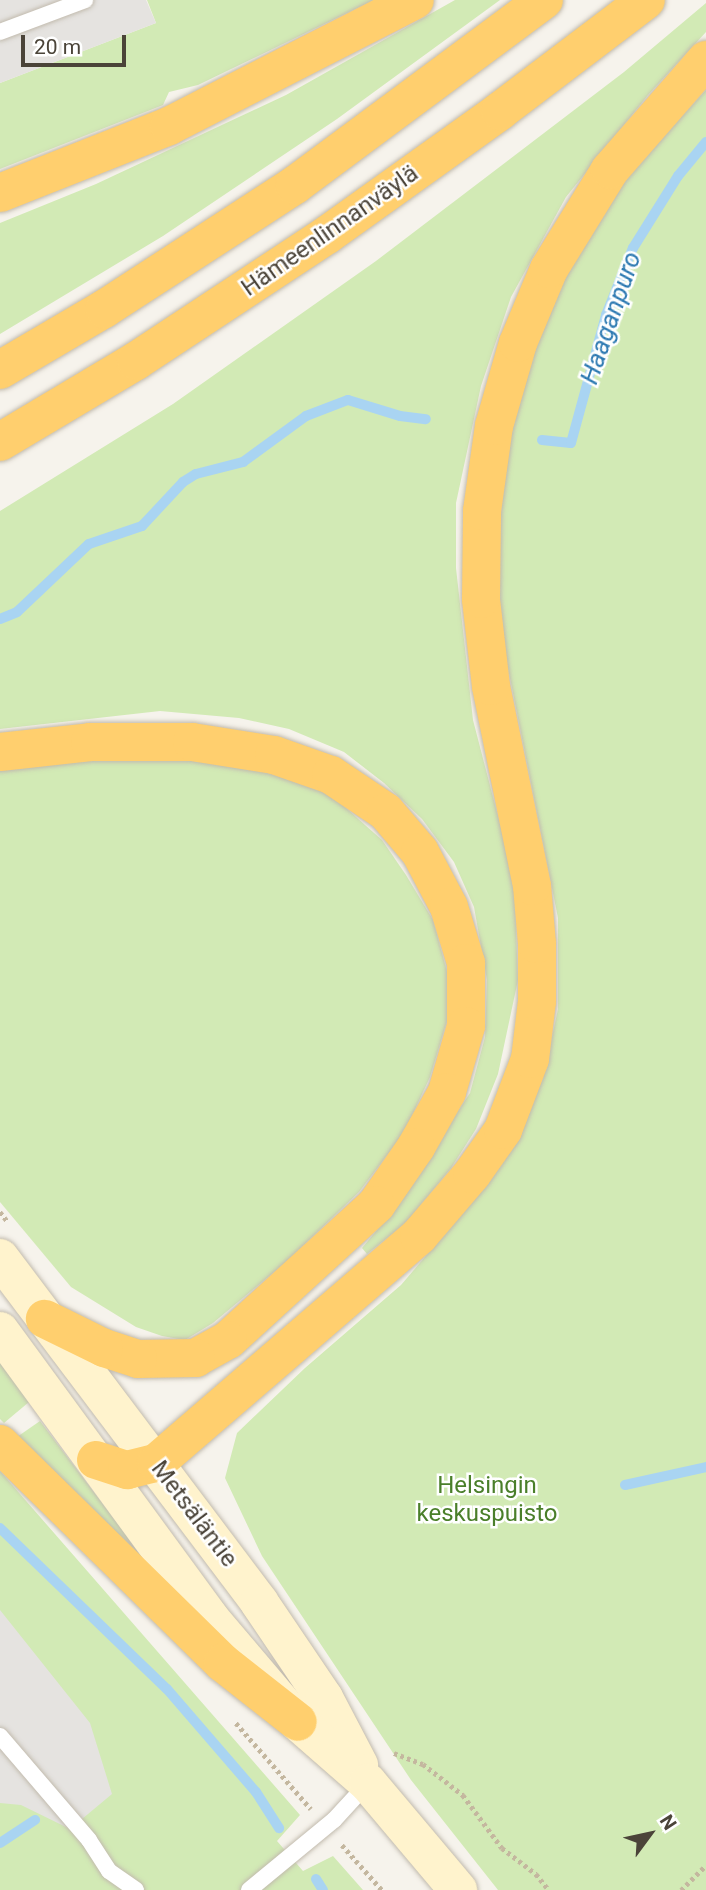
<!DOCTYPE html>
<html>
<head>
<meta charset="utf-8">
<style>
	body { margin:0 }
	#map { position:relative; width:706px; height:1890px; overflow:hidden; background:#f6f3ec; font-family:Roboto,sans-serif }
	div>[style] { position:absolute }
	.green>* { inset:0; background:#d2eab5 }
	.parking>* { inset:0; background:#e5e3e0 }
	.stream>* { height:10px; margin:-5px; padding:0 5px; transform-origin:5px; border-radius:5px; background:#a9d4f2 }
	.path>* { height:4.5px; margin-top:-2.25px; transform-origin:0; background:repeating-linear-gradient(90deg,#c4b79f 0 3.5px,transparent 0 7px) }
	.roads { filter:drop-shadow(0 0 2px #c2bbae) drop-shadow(0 0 2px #c2bbae) }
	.lane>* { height:16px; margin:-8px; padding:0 8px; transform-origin:8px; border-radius:8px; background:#fff }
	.secondary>* { height:38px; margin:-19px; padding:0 19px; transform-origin:19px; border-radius:19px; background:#fff3cd }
	.highway>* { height:38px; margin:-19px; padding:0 19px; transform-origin:19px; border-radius:19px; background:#ffcf6e }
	span { translate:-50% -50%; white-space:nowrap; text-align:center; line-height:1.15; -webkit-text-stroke:5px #fff; paint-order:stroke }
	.street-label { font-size:24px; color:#4b4439 }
	.park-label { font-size:24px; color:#4a7f2a }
	.water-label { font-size:26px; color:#2e7ab2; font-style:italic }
	.north { position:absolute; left:615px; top:1799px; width:70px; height:70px; -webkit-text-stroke:5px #fff; paint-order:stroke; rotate:57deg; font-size:19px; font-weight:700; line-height:28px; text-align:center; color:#4b4439 }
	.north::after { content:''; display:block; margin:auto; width:24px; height:32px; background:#4b4439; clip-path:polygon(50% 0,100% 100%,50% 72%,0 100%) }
	.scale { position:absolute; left:21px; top:35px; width:105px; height:32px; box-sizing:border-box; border:4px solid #4b4439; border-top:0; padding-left:9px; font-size:21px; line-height:24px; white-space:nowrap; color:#4b4439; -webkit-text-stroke:5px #fff; paint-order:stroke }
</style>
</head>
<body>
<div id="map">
	<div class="green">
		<div style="clip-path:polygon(147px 0,374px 0,198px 85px,169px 92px,163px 105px,0 169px,0 83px,156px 23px)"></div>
		<div style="clip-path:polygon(455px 0,500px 0,337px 119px,163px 236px,0 334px,0 223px,96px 184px,286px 95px)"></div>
		<div style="clip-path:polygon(706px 3px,706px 32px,648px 95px,566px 197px,511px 297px,481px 386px,456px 503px,456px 568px,473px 720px,514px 878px,518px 980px,498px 1074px,476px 1129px,451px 1168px,406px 1223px,367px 1254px,362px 1248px,388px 1217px,470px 1093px,485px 1037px,487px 980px,474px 907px,454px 862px,422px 819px,384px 783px,344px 752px,289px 729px,239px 718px,160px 711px,0 729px,0 511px,173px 404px,376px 261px,624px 72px)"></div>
		<div style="clip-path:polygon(706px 90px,706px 1890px,498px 1890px,411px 1780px,262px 1556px,225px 1478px,237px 1433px,305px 1368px,401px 1285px,490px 1181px,543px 1079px,558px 1009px,558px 918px,507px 663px,498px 587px,501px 513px,512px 423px,533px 348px,561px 280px,625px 178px)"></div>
		<div style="clip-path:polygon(89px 758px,189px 758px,271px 771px,329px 793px,382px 840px,406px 875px,433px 920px,449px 979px,447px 1021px,430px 1077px,404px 1133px,359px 1192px,286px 1262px,213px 1323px,185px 1340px,162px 1336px,136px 1327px,71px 1287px,0 1202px,0 769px)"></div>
		<div style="clip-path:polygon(0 1362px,29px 1402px,4px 1423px,0 1419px)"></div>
		<div style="clip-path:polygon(40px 1421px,155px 1573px,17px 1437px)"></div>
		<div style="clip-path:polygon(0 1471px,300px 1815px,277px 1841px,303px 1871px,333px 1856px,363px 1890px,0 1890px)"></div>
	</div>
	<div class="parking">
		<div style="clip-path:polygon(0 0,146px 0,156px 23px,0 83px)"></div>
		<div style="clip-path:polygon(0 1610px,90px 1723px,112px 1794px,70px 1829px,21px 1805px,0 1803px)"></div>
	</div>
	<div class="stream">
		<div style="left:542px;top:440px;width:29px;rotate:6deg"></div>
		<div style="left:571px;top:443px;width:133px;rotate:-74.7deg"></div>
		<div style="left:606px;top:315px;width:72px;rotate:-68.1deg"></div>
		<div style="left:633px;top:248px;width:85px;rotate:-58deg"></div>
		<div style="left:678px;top:176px;width:44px;rotate:-50.5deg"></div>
		<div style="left:0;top:619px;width:18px;rotate:-22deg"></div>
		<div style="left:17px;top:612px;width:99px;rotate:-43.4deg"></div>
		<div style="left:89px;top:544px;width:56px;rotate:-18.8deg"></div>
		<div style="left:142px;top:526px;width:60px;rotate:-47deg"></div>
		<div style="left:183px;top:482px;width:15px;rotate:-32deg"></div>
		<div style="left:196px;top:474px;width:49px;rotate:-14.3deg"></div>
		<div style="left:243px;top:462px;width:78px;rotate:-36.1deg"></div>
		<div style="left:306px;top:416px;width:45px;rotate:-20.9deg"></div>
		<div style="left:348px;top:400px;width:54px;rotate:17.1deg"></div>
		<div style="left:400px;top:416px;width:26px;rotate:7deg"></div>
		<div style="left:625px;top:1485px;width:83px;rotate:-12.5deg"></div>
		<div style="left:0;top:1528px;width:232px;rotate:44deg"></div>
		<div style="left:167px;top:1689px;width:136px;rotate:49.2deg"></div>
		<div style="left:256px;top:1792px;width:43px;rotate:57.4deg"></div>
		<div style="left:0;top:1843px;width:42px;rotate:-33.3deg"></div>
		<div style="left:316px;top:1879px;width:13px;rotate:58deg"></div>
	</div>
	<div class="path">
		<div style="left:0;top:1212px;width:13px;rotate:51deg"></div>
		<div style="left:236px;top:1723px;width:114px;rotate:48.9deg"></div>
		<div style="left:394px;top:1753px;width:31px;rotate:21deg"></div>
		<div style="left:423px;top:1764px;width:51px;rotate:37.8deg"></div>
		<div style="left:463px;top:1795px;width:66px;rotate:53.7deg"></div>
		<div style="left:502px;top:1848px;width:43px;rotate:37.4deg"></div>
		<div style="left:536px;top:1874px;width:21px;rotate:51deg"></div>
		<div style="left:342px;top:1845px;width:60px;rotate:48.4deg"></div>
		<div style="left:681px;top:1890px;width:35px;rotate:-45deg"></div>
	</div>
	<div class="roads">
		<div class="lane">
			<div style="left:0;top:32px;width:91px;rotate:-20.6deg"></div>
			<div style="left:0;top:1736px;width:137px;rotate:49.4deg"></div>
			<div style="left:89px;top:1840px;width:37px;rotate:57deg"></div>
			<div style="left:109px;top:1871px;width:33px;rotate:35deg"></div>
			<div style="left:249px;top:1890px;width:110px;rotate:-39.5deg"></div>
			<div style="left:334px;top:1820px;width:50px;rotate:-47.4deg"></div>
		</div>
		<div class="secondary">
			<div style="left:0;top:1258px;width:431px;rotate:53deg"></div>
			<div style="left:259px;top:1602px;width:116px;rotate:55.9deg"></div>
			<div style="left:324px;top:1698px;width:76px;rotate:62.4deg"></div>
			<div style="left:0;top:1331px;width:354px;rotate:53.8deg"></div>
			<div style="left:209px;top:1617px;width:138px;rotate:49.7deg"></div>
			<div style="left:298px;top:1722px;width:93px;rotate:41.1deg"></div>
			<div style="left:368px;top:1783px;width:140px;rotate:49.9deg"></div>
		</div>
		<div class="highway">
			<div style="left:0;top:193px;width:182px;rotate:-21.6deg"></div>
			<div style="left:169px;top:126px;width:276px;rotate:-27.1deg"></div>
			<div style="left:0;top:370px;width:121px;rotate:-30.4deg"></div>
			<div style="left:104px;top:309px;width:228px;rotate:-33deg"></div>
			<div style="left:295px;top:185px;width:310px;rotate:-36.6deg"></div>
			<div style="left:0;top:442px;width:158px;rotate:-30.8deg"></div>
			<div style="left:136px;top:361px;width:229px;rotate:-33.4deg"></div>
			<div style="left:327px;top:235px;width:213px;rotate:-35.6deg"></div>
			<div style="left:500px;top:111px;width:183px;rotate:-37.2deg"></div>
			<div style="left:0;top:752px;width:91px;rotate:-6.3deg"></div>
			<div style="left:90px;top:742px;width:102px"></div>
			<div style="left:192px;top:742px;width:83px;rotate:9deg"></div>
			<div style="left:274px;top:755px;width:60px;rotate:19.3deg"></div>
			<div style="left:331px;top:775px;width:66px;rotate:33.9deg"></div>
			<div style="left:386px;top:812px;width:52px;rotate:49.6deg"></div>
			<div style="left:420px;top:852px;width:62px;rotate:62.2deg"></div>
			<div style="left:449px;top:907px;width:59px;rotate:73.1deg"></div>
			<div style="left:466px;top:963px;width:63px;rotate:90deg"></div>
			<div style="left:466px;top:1026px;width:69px;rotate:106.1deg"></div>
			<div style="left:447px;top:1092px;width:63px;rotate:119.4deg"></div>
			<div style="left:416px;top:1147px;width:70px;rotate:124.6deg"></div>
			<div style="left:376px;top:1205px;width:200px;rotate:137.6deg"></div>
			<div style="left:228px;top:1340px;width:37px;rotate:151deg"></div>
			<div style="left:196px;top:1358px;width:58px;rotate:179deg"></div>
			<div style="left:138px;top:1359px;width:36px;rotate:-162deg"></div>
			<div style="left:104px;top:1348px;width:66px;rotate:-153.8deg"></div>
			<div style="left:0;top:1444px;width:313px;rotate:44.5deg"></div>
			<div style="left:223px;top:1663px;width:95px;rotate:38.2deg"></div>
			<div style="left:96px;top:1460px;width:33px;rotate:18deg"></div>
			<div style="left:127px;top:1470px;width:30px;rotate:-14deg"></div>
			<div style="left:156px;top:1463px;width:347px;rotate:-40.8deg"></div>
			<div style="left:419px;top:1236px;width:82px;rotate:-49.5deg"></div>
			<div style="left:472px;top:1174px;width:54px;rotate:-54.8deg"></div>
			<div style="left:503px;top:1130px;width:76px;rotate:-69.2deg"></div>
			<div style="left:530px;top:1059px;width:58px;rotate:-83.1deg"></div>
			<div style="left:537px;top:1001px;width:57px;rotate:-90deg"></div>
			<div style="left:537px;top:944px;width:58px;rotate:-94.9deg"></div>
			<div style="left:532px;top:886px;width:204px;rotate:-101.6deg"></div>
			<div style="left:491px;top:686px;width:88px;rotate:-96.6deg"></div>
			<div style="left:481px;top:599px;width:88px;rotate:-89.3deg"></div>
			<div style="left:482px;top:511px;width:86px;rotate:-82deg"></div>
			<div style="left:494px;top:426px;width:86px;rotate:-73.9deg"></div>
			<div style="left:518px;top:343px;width:80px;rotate:-67.3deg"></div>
			<div style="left:549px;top:269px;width:116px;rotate:-58.4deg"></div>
			<div style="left:610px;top:170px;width:146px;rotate:-48.9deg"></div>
		</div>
	</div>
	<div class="street-label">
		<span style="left:330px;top:231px;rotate:-35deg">Hämeenlinnanväylä</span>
		<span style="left:194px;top:1514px;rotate:53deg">Metsäläntie</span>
	</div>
	<div class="park-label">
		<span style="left:487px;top:1500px">Helsingin<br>keskuspuisto</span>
	</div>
	<div class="water-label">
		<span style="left:611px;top:318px;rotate:-71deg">Haaganpuro</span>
	</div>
	<div class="north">N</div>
	<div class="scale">20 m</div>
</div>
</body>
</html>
